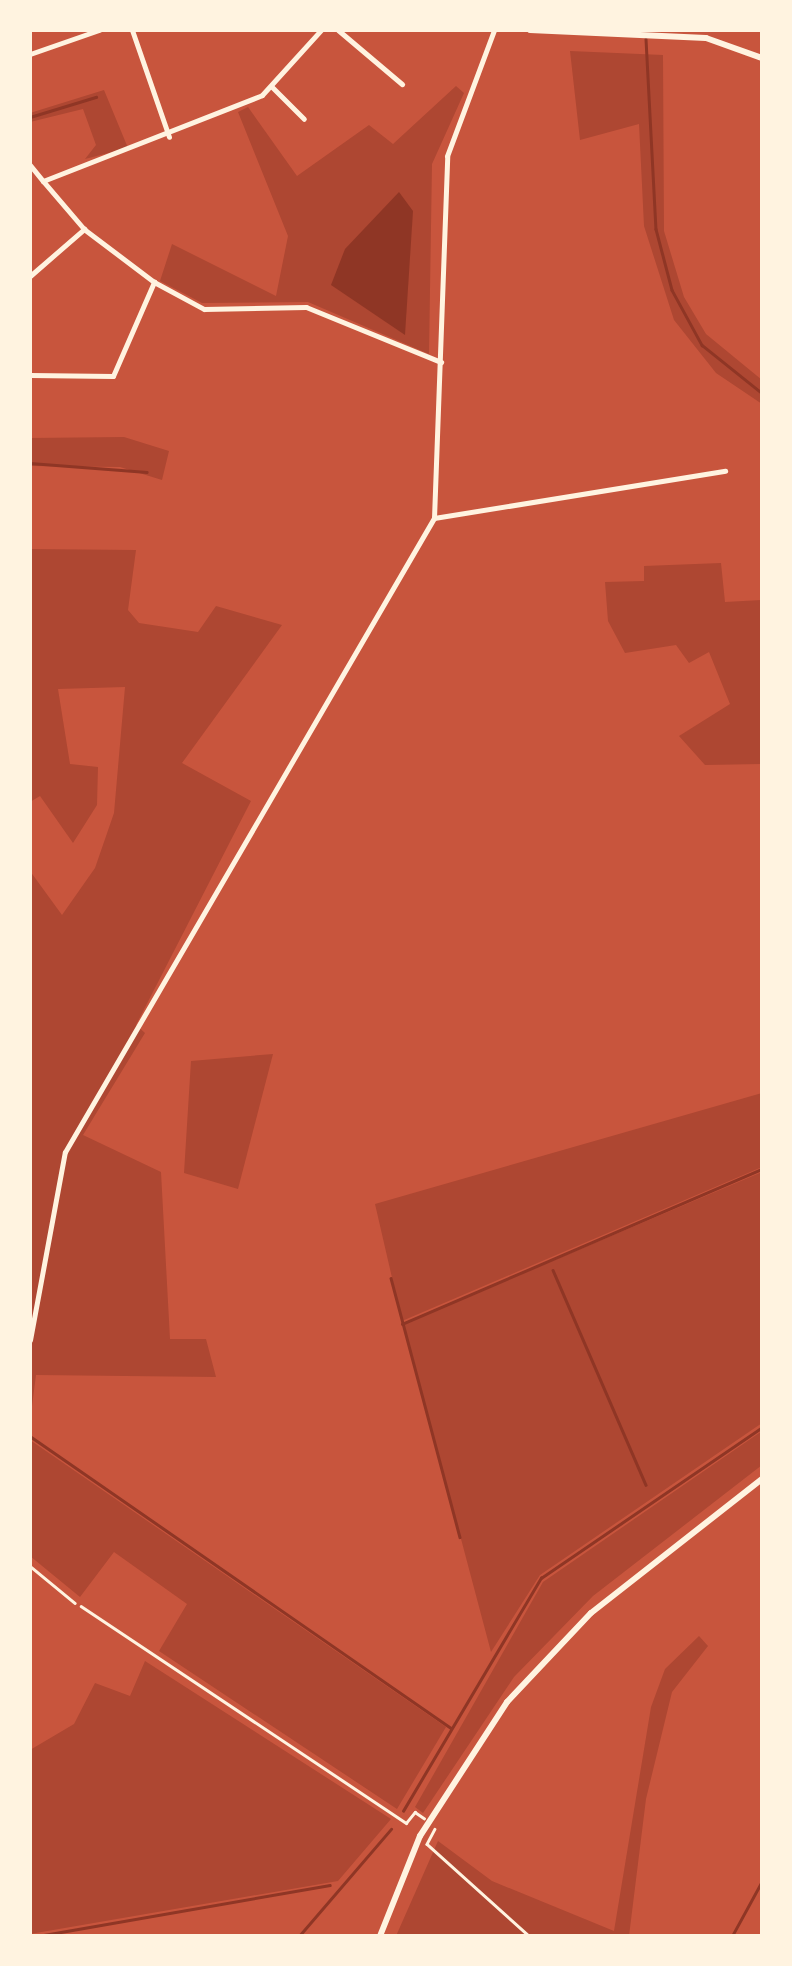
<!DOCTYPE html>
<html>
<head>
<meta charset="utf-8">
<style>
	body { margin:0 }
	#map { position:relative; width:792px; height:1966px; overflow:hidden; background:#c8553d; font-family:Ubuntu,sans-serif }
	div>[style] { position:absolute }
	.green>* { inset:0; background:#ae4732 }
	.water>* { inset:0; background:#8f3625 }
	.stream>* { height:2.5px; margin:-1.25px; padding:0 1.25px; transform-origin:1.25px; border-radius:1.25px; background:#8f3625 }
	.path>* { height:2.5px; margin:-1.25px; padding:0 1.25px; transform-origin:1.25px; border-radius:1.25px; background:#fff3e0 }
	.service>* { height:2.5px; margin:-1.25px; padding:0 1.25px; transform-origin:1.25px; border-radius:1.25px; background:#fff3e0 }
	.minor>* { height:5px; margin:-2.5px; padding:0 2.5px; transform-origin:2.5px; border-radius:2.5px; background:#fff3e0 }
	.tertiary>* { height:6px; margin:-3px; padding:0 3px; transform-origin:3px; border-radius:3px; background:#fff3e0 }
	.secondary>* { height:6px; margin:-3px; padding:0 3px; transform-origin:3px; border-radius:3px; background:#fff3e0 }
	span { translate:-50% -50%; white-space:nowrap; text-align:center; line-height:1.15; -webkit-text-stroke:9px #fff3e0; paint-order:stroke }
	.frame { position:absolute; inset:0; border:32px solid #fff3e0; pointer-events:none }
</style>
</head>
<body>
<div id="map">
	<div class="green">
		<div style="clip-path:polygon(570px 51px,663px 55px,664px 231px,684px 297px,706px 334px,762px 380px,762px 404px,716px 373px,674px 320px,644px 226px,639px 124px,580px 140px)"></div>
		<div style="clip-path:polygon(456px 86px,464px 93px,432px 164px,429px 354px,308px 302px,202px 303px,160px 281px,172px 244px,276px 296px,288px 236px,238px 112px,248px 107px,297px 176px,369px 125px,393px 144px)"></div>
		<div style="clip-path:polygon(104px 90px,128px 148px,85px 159px,96px 145px,83px 109px,30px 122px,30px 113px)"></div>
		<div style="clip-path:polygon(124px 437px,169px 451px,162px 480px,120px 467px,30px 466px,30px 438px)"></div>
		<div style="clip-path:polygon(30px 549px,136px 550px,128px 610px,139px 623px,198px 632px,216px 606px,282px 625px,182px 763px,251px 801px,136px 1025px,145px 1033px,83px 1135px,161px 1172px,170px 1339px,206px 1339px,216px 1377px,36px 1375px,31px 1414px,30px 871px,62px 915px,95px 868px,114px 813px,125px 687px,58px 689px,70px 764px,98px 767px,97px 805px,73px 843px,40px 796px,30px 802px)"></div>
		<div style="clip-path:polygon(721px 563px,725px 602px,761px 600px,762px 572px,762px 764px,705px 765px,679px 736px,730px 704px,709px 652px,689px 663px,676px 645px,625px 653px,608px 621px,605px 582px,644px 581px,644px 566px)"></div>
		<div style="clip-path:polygon(273px 1054px,238px 1189px,184px 1173px,191px 1061px)"></div>
		<div style="clip-path:polygon(762px 1093px,762px 1167px,402px 1321px,375px 1204px)"></div>
		<div style="clip-path:polygon(762px 1172px,762px 1423px,540px 1575px,491px 1652px,404px 1324px)"></div>
		<div style="clip-path:polygon(762px 1431px,762px 1465px,593px 1596px,514px 1677px,423px 1813px,415px 1807px,543px 1582px)"></div>
		<div style="clip-path:polygon(30px 1440px,446px 1727px,397px 1809px,159px 1651px,187px 1604px,114px 1552px,80px 1597px,30px 1556px)"></div>
		<div style="clip-path:polygon(699px 1636px,708px 1646px,672px 1692px,646px 1799px,629px 1936px,396px 1936px,438px 1841px,492px 1881px,614px 1931px,651px 1707px,665px 1669px)"></div>
		<div style="clip-path:polygon(145px 1661px,391px 1819px,338px 1881px,30px 1934px,30px 1750px,74px 1724px,95px 1683px,130px 1696px)"></div>
	</div>
	<div class="water">
		<div style="clip-path:polygon(399px 192px,413px 211px,405px 335px,331px 285px,345px 249px)"></div>
	</div>
	<div class="stream">
		<div style="left:646px;top:39px;width:190px;rotate:87deg"></div>
		<div style="left:656px;top:229px;width:63px;rotate:75.3deg"></div>
		<div style="left:672px;top:290px;width:63px;rotate:61.4deg"></div>
		<div style="left:702px;top:345px;width:77px;rotate:38.7deg"></div>
		<div style="left:30px;top:117px;width:69px;rotate:-16.9deg"></div>
		<div style="left:30px;top:463px;width:117px;rotate:4.4deg"></div>
		<div style="left:553px;top:1270px;width:234px;rotate:66.6deg"></div>
		<div style="left:391px;top:1278px;width:268px;rotate:75.1deg"></div>
		<div style="left:402px;top:1324px;width:392px;rotate:-23.3deg"></div>
		<div style="left:30px;top:1436px;width:512px;rotate:34.74deg"></div>
		<div style="left:403px;top:1811px;width:271px;rotate:-59.4deg"></div>
		<div style="left:541px;top:1578px;width:268px;rotate:-34.3deg"></div>
		<div style="left:38px;top:1936px;width:296px;rotate:-9.9deg"></div>
		<div style="left:299px;top:1936px;width:141px;rotate:-49.3deg"></div>
		<div style="left:732px;top:1936px;width:63px;rotate:-61.4deg"></div>
	</div>
	<div class="path">
		<div style="left:81px;top:1606px;width:391px;rotate:33.7deg"></div>
		<div style="left:406px;top:1823px;width:14px;rotate:-51deg"></div>
		<div style="left:415px;top:1812px;width:11px;rotate:34deg"></div>
		<div style="left:435px;top:1829px;width:17px;rotate:118deg"></div>
		<div style="left:427px;top:1844px;width:137px;rotate:42deg"></div>
	</div>
	<div class="service">
		<div style="left:30px;top:1566px;width:58px;rotate:39.4deg"></div>
	</div>
	<div class="minor">
		<div style="left:132px;top:30px;width:113px;rotate:70.9deg"></div>
		<div style="left:338px;top:30px;width:84px;rotate:40.2deg"></div>
		<div style="left:30px;top:54px;width:73px;rotate:-19.2deg"></div>
		<div style="left:272px;top:87px;width:45px;rotate:45deg"></div>
		<div style="left:30px;top:165px;width:21px;rotate:51deg"></div>
		<div style="left:43px;top:181px;width:235px;rotate:-21.4deg"></div>
		<div style="left:262px;top:95px;width:88px;rotate:-47.8deg"></div>
		<div style="left:30px;top:276px;width:72px;rotate:-41deg"></div>
		<div style="left:154px;top:282px;width:57px;rotate:28.4deg"></div>
		<div style="left:204px;top:309px;width:102px;rotate:-1.1deg"></div>
		<div style="left:306px;top:307px;width:146px;rotate:22.2deg"></div>
		<div style="left:30px;top:375px;width:83px;rotate:0.7deg"></div>
		<div style="left:113px;top:376px;width:103px;rotate:-66.4deg"></div>
		<div style="left:154px;top:282px;width:88px;rotate:-142.9deg"></div>
		<div style="left:84px;top:229px;width:63px;rotate:-130.5deg"></div>
		<div style="left:434px;top:518px;width:295px;rotate:-9.2deg"></div>
		<div style="left:30px;top:1340px;width:191px;rotate:-79.5deg"></div>
		<div style="left:65px;top:1152px;width:734px;rotate:-59.8deg"></div>
		<div style="left:434px;top:518px;width:362px;rotate:-87.9deg"></div>
		<div style="left:447px;top:156px;width:134px;rotate:-69.5deg"></div>
	</div>
	<div class="tertiary">
		<div style="left:530px;top:30px;width:176px;rotate:2.6deg"></div>
		<div style="left:706px;top:38px;width:59px;rotate:19.7deg"></div>
	</div>
	<div class="secondary">
		<div style="left:380px;top:1936px;width:108px;rotate:-68.2deg"></div>
		<div style="left:420px;top:1836px;width:160px;rotate:-57deg"></div>
		<div style="left:507px;top:1702px;width:122px;rotate:-46.7deg"></div>
		<div style="left:591px;top:1613px;width:217px;rotate:-38.1deg"></div>
	</div>
	<div class="frame"></div>
</div>
</body>
</html>
